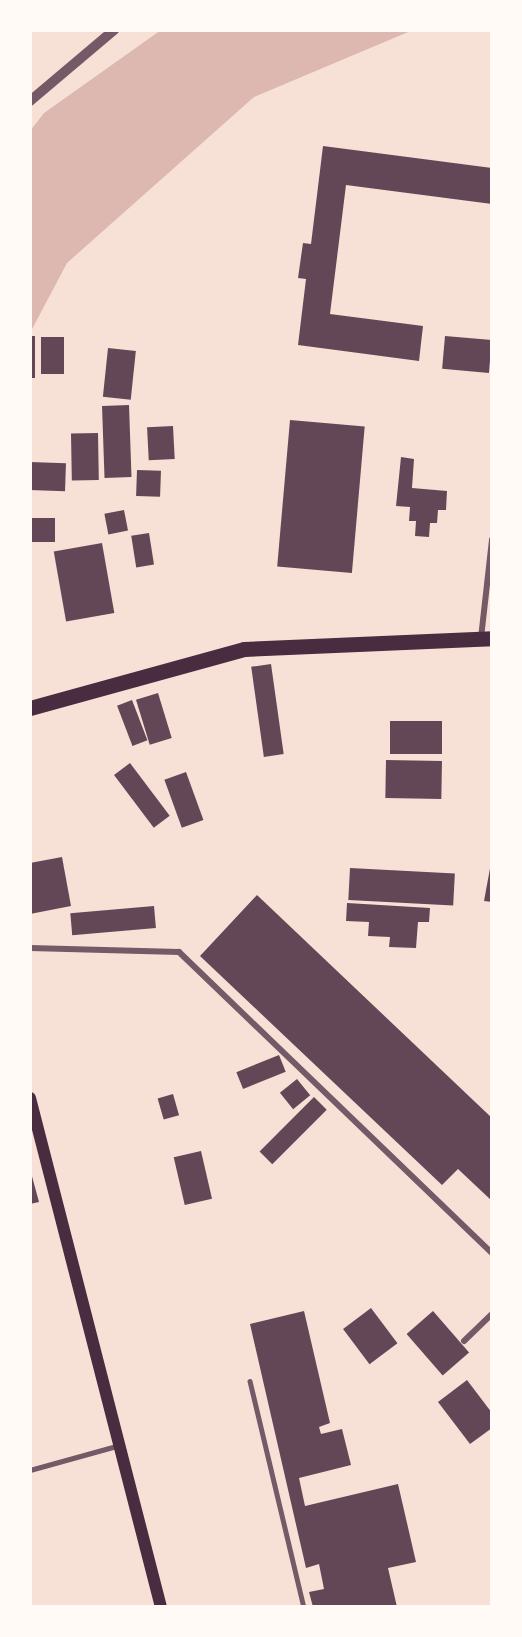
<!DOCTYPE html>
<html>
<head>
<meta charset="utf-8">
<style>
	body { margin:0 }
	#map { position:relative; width:522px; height:1637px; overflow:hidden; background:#f7e1d7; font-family:"Titillium Web",sans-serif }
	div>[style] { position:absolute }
	.water>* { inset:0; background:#dcb8b0 }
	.building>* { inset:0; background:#644757; transform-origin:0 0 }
	.service>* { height:4.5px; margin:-2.25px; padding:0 2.25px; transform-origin:2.25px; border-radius:2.25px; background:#755966 }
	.minor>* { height:6px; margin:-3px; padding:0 3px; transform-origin:3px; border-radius:3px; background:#755966 }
	.tertiary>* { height:10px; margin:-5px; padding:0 5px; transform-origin:5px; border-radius:5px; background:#755966 }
	.secondary>* { height:12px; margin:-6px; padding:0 6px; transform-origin:6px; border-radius:6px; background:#4a2c40 }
	.primary>* { height:15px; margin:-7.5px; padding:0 7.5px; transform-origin:7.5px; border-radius:7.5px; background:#4a2c40 }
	span { translate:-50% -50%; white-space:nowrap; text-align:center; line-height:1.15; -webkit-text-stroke:4.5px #fffaf5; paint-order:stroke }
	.frame { position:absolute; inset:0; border:32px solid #fffaf5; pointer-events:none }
</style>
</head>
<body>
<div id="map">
	<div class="water">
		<div style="clip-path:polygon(161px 30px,413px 30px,254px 97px,67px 263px,30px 333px,30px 131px,44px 113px)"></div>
	</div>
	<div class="building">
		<div style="clip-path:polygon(323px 146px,492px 168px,492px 204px,346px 185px,330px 314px,423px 326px,419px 361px,298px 345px,306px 279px,298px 278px,303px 243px,311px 244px)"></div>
		<div style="left:30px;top:336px;width:5px;height:42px"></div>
		<div style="left:445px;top:336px;width:47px;height:33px;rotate:5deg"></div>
		<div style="left:41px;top:337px;width:23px;height:37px"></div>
		<div style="left:108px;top:348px;width:28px;height:49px;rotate:6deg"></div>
		<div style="left:129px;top:405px;width:72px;height:27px;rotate:88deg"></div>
		<div style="left:290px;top:420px;width:75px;height:147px;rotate:5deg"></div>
		<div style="left:173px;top:426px;width:33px;height:26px;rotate:87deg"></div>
		<div style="left:98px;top:433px;width:47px;height:27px;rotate:89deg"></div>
		<div style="clip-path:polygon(401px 457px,414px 459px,412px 488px,447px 491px,446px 510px,438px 510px,437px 523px,430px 523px,429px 537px,415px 536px,416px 521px,409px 521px,410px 507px,396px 506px)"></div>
		<div style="left:30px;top:462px;width:36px;height:28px;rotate:2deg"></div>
		<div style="left:137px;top:470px;width:24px;height:26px;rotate:2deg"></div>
		<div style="left:124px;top:510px;width:21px;height:20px;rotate:79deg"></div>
		<div style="left:30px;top:518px;width:25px;height:24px"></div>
		<div style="left:149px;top:533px;width:32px;height:18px;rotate:81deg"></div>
		<div style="left:102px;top:543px;width:71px;height:49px;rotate:80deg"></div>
		<div style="left:271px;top:664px;width:91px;height:20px;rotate:82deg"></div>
		<div style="left:158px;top:693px;width:47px;height:23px;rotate:73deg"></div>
		<div style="left:132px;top:700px;width:43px;height:16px;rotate:69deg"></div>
		<div style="left:390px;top:721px;width:52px;height:33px"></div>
		<div style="left:386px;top:760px;width:56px;height:38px;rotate:1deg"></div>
		<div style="left:130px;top:763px;width:66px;height:20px;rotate:53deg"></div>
		<div style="left:186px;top:772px;width:51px;height:23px;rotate:70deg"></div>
		<div style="clip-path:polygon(62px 857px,71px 906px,30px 914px,30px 863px)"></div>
		<div style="clip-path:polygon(491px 863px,492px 864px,492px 902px,484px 901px)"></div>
		<div style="left:350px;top:868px;width:105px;height:32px;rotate:3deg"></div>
		<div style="clip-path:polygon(257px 895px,492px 1118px,492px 1201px,458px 1169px,442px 1185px,200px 956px)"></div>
		<div style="clip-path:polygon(347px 903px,430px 908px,429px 922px,418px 922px,416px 948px,389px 947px,390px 937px,368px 936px,369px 922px,346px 921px)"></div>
		<div style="left:154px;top:906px;width:22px;height:84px;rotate:85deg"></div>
		<div style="left:279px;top:1055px;width:18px;height:46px;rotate:68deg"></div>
		<div style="left:297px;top:1079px;width:21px;height:22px;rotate:51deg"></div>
		<div style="left:173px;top:1094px;width:22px;height:16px;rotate:74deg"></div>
		<div style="left:314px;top:1097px;width:18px;height:77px;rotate:45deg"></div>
		<div style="left:201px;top:1151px;width:49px;height:28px;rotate:77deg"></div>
		<div style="clip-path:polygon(30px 1169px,39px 1202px,30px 1204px)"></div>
		<div style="left:371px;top:1308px;width:44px;height:35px;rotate:53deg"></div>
		<div style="clip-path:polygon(304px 1311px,330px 1423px,319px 1427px,321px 1434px,342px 1429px,351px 1465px,299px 1478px,305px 1506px,398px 1484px,416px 1562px,388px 1568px,397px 1607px,313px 1607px,309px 1592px,324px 1589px,319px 1564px,306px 1568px,250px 1324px)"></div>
		<div style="left:433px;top:1311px;width:55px;height:35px;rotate:49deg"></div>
		<div style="clip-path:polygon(467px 1380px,492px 1413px,492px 1428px,470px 1444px,438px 1402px)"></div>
	</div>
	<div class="service">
		<div style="left:250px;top:1381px;width:232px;rotate:76.6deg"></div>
		<div style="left:30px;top:1470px;width:93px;rotate:-15.5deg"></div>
	</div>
	<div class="minor">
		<div style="left:481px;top:638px;width:99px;rotate:-83.6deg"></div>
		<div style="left:30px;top:948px;width:149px;rotate:1.5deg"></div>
		<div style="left:179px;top:952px;width:434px;rotate:43.9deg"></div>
		<div style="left:464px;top:1341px;width:39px;rotate:-44deg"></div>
	</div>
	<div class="tertiary">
		<div style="left:30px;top:101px;width:110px;rotate:-40.2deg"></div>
	</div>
	<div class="secondary">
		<div style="left:30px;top:1098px;width:526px;rotate:75.57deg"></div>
	</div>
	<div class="primary">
		<div style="left:30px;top:708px;width:222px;rotate:-15.4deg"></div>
		<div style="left:244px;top:649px;width:248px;rotate:-2.5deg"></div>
	</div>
	<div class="frame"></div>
</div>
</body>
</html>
